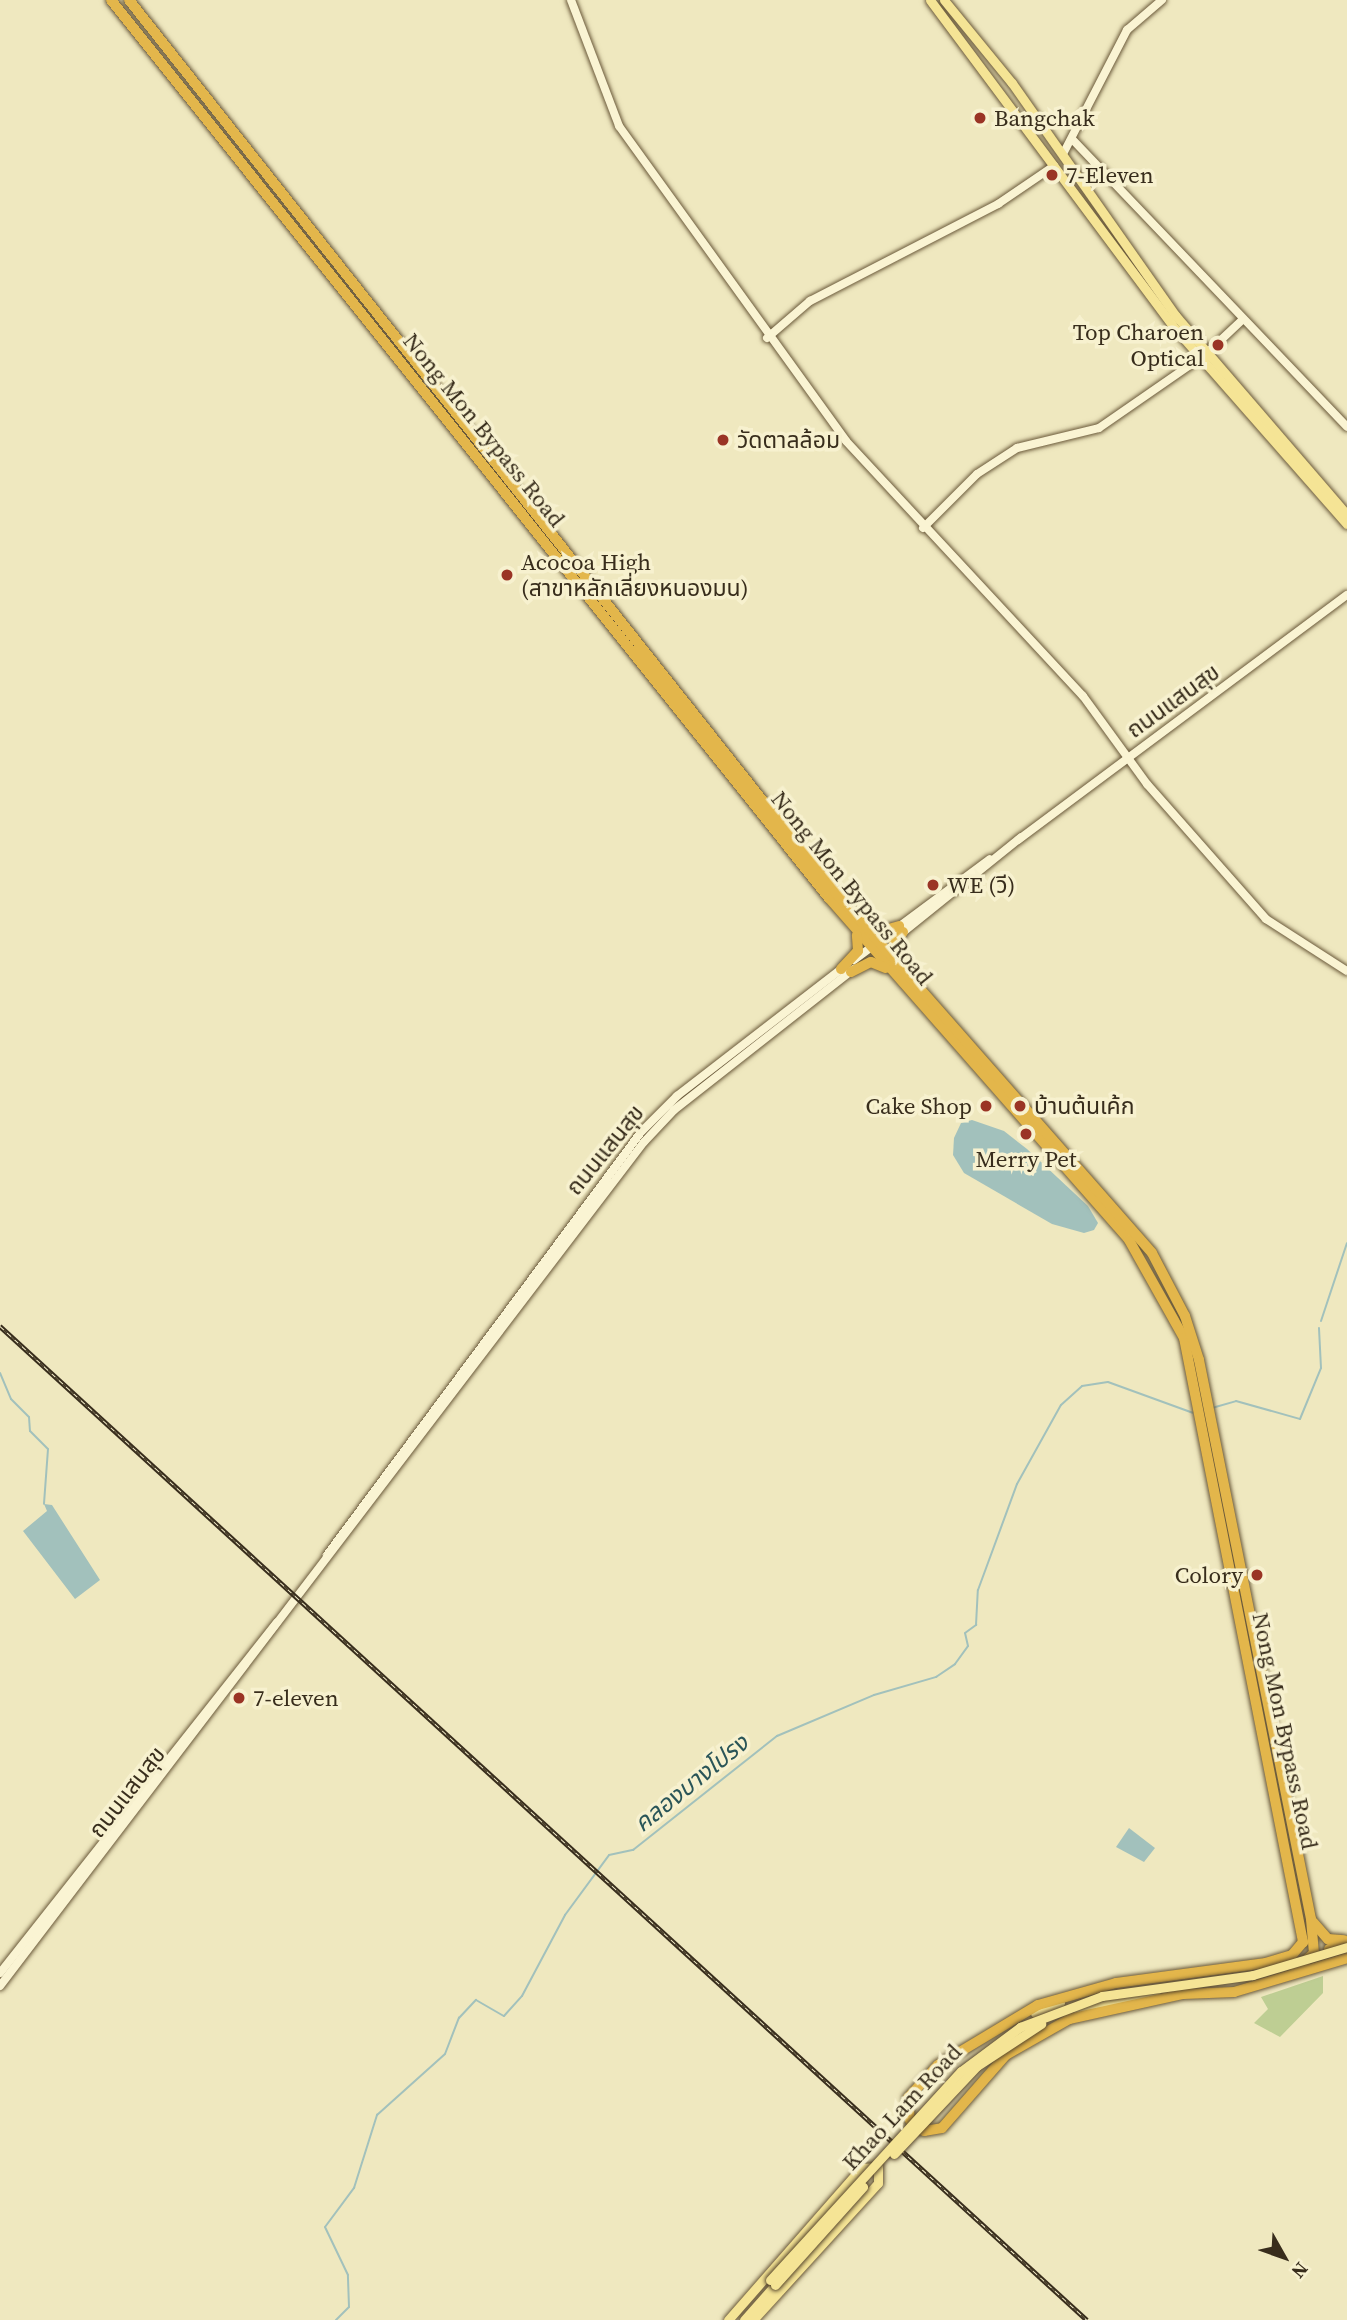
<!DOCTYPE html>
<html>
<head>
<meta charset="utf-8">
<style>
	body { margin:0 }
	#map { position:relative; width:1347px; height:2320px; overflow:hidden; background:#efe8bf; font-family:"Source Serif 4","Noto Sans Thai",serif }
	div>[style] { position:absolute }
	.green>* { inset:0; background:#bece93 }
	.water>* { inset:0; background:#a2c1bc }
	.stream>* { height:2px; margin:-1px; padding:0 1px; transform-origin:1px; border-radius:1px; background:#a2c1bc }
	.roads { filter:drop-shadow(0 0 2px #6a593a) drop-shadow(0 0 2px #6a593a) }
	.secondary>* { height:8px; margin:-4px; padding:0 4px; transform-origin:4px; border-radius:4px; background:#faf4d3 }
	.primary>* { height:9px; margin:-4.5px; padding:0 4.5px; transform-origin:4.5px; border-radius:4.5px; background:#f5e495 }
	.highway>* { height:10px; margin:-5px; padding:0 5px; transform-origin:5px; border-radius:5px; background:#e3b64b }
	.rail>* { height:4.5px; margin-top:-2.25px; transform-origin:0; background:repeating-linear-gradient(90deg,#f7f1cf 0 5px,#382d1c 0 10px); box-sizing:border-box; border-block:2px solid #382d1c }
	.bridges { filter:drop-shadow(0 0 2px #56452b) drop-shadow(0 0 2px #56452b) }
	.primary-bridge>* { height:9px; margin:-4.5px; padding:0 4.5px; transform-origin:4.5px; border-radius:4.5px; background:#f5e495 }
	.dots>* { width:19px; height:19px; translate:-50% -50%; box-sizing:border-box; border:4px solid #f7f1cf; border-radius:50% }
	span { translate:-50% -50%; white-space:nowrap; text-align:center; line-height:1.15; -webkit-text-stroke:7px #f7f1cf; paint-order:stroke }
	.poi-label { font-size:23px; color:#382d1c }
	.left { translate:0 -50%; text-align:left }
	.right { translate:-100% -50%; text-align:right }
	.street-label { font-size:23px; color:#382d1c }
	.water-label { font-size:24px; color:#2a5558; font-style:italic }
	.north { position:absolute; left:1249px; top:2222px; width:70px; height:70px; -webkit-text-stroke:5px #f7f1cf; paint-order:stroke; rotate:130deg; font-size:19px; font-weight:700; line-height:28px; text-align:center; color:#382d1c }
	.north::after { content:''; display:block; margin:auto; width:24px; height:32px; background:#382d1c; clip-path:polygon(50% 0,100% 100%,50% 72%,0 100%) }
</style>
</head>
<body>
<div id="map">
	<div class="green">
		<div style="clip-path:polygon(1323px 1976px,1323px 1993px,1280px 2037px,1254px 2023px,1268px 2009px,1261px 1997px)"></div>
	</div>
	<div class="water">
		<div style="clip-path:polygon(972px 1120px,1004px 1131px,1027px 1149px,1088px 1206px,1098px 1223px,1094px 1230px,1084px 1233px,1052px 1224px,964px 1173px,953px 1155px,954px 1138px,961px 1123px)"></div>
		<div style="clip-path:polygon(44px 1504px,52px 1505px,100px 1580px,75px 1599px,23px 1531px,47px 1511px)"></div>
		<div style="clip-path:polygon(1129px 1828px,1155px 1848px,1144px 1862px,1116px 1847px)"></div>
	</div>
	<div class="stream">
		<div style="left:1321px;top:1321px;width:82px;rotate:-71.6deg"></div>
		<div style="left:0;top:1373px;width:28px;rotate:67deg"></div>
		<div style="left:11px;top:1399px;width:25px;rotate:45deg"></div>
		<div style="left:29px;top:1417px;width:14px;rotate:86deg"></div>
		<div style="left:30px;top:1431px;width:25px;rotate:45deg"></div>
		<div style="left:48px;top:1449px;width:55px;rotate:94.2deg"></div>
		<div style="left:1212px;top:1408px;width:25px;rotate:-16deg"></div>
		<div style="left:1236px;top:1401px;width:66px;rotate:15.7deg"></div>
		<div style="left:1300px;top:1419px;width:55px;rotate:-67.6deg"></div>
		<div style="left:1321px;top:1368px;width:40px;rotate:-92.9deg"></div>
		<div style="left:336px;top:2320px;width:18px;rotate:-45deg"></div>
		<div style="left:349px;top:2307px;width:32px;rotate:-92deg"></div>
		<div style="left:348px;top:2275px;width:53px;rotate:-115.6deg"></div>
		<div style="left:325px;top:2227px;width:49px;rotate:-53.4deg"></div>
		<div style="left:354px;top:2188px;width:77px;rotate:-72.5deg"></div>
		<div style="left:377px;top:2115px;width:91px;rotate:-41.9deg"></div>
		<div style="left:445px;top:2054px;width:39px;rotate:-69deg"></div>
		<div style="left:459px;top:2018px;width:25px;rotate:-47deg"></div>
		<div style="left:476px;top:2000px;width:32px;rotate:30deg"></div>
		<div style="left:504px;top:2016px;width:27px;rotate:-48deg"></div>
		<div style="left:522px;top:1996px;width:92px;rotate:-62deg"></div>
		<div style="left:565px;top:1915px;width:74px;rotate:-53.7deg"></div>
		<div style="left:609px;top:1855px;width:25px;rotate:-12deg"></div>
		<div style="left:633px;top:1850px;width:184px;rotate:-38.4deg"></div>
		<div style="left:777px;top:1736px;width:105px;rotate:-22.9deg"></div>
		<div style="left:874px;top:1695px;width:65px;rotate:-16.2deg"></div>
		<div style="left:936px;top:1677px;width:23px;rotate:-34deg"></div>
		<div style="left:955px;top:1664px;width:22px;rotate:-54deg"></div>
		<div style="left:968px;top:1646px;width:13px;rotate:-103deg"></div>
		<div style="left:965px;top:1633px;width:14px;rotate:-36deg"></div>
		<div style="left:976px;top:1625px;width:35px;rotate:-87deg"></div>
		<div style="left:978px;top:1590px;width:113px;rotate:-69.8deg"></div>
		<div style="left:1017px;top:1484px;width:90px;rotate:-60.9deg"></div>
		<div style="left:1061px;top:1405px;width:28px;rotate:-42deg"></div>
		<div style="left:1082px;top:1386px;width:26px;rotate:-9deg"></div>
		<div style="left:1108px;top:1382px;width:90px;rotate:20deg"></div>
	</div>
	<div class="roads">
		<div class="secondary">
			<div style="left:571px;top:0;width:135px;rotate:69.1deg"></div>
			<div style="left:619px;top:126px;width:388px;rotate:54.2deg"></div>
			<div style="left:846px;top:441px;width:348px;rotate:47.1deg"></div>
			<div style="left:1083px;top:696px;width:109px;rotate:54deg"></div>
			<div style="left:1147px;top:784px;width:180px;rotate:48.6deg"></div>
			<div style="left:1266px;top:919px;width:96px;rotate:32.7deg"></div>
			<div style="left:1072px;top:139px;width:398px;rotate:46.3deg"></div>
			<div style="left:1063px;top:154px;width:140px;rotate:-62.7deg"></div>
			<div style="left:1127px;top:30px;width:46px;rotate:-40.6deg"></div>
			<div style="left:767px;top:338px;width:57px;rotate:-40.7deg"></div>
			<div style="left:810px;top:301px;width:212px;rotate:-27.3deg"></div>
			<div style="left:998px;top:204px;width:68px;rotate:-34.2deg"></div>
			<div style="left:1206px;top:354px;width:48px;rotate:-43.3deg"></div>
			<div style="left:923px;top:528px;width:76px;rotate:-45deg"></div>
			<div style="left:977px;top:474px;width:48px;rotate:-33deg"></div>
			<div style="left:1017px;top:448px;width:84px;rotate:-13.7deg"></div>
			<div style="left:1099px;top:428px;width:123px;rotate:-34.7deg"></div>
			<div style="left:1018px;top:840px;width:410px;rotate:-36.7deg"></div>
			<div style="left:901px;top:934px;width:154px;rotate:-38.9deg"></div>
			<div style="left:854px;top:960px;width:169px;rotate:-36.6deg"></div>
			<div style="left:327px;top:1555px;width:527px;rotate:-53.41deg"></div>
			<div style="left:641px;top:1132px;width:51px;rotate:-45deg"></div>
			<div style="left:677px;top:1096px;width:211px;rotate:-37.7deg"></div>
			<div style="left:0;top:1973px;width:447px;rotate:-51.7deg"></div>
			<div style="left:0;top:1986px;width:1062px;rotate:-52.66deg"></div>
			<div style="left:644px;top:1142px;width:44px;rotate:-46.8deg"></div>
			<div style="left:674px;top:1110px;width:229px;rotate:-38.1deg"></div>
		</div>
		<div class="primary">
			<div style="left:930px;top:0;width:405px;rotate:53.3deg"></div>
			<div style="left:1172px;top:325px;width:265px;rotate:48.7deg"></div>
			<div style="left:944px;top:0;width:107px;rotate:50.7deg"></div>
			<div style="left:1012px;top:83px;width:285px;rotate:54.9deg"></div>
			<div style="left:1176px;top:316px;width:262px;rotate:49.3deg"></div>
			<div style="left:1077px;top:2009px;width:81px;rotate:-9.2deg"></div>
			<div style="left:1035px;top:2013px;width:27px;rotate:-22deg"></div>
			<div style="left:728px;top:2320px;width:202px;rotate:-48.8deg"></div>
			<div style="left:861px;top:2168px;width:17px;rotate:-3deg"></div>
			<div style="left:878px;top:2167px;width:16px;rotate:90deg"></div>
			<div style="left:878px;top:2183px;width:185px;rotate:132.4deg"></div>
			<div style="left:744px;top:2320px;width:47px;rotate:-48.5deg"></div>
		</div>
		<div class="highway">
			<div style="left:111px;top:0;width:1150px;rotate:51.36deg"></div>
			<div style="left:829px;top:898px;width:455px;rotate:48.7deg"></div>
			<div style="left:1129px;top:1240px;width:112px;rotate:60.7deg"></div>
			<div style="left:1184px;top:1338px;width:616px;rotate:78.85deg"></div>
			<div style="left:1303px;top:1942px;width:17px;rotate:130deg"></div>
			<div style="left:1292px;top:1955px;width:27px;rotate:163deg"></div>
			<div style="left:1266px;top:1963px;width:151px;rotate:172.4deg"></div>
			<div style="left:1116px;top:1983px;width:81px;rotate:164.2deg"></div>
			<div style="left:1038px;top:2005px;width:117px;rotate:149deg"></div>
			<div style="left:938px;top:2065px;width:45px;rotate:132.3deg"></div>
			<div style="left:908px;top:2098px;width:22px;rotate:85deg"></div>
			<div style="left:910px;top:2120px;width:18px;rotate:38deg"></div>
			<div style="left:924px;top:2131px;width:18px;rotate:-9deg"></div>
			<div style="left:942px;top:2128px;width:97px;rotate:-48.8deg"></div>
			<div style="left:1006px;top:2055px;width:73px;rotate:-29.7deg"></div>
			<div style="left:1069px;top:2019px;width:117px;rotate:-12.4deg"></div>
			<div style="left:1183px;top:1994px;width:51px;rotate:-2.2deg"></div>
			<div style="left:1234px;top:1992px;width:118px;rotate:-16.7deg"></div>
			<div style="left:129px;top:0;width:1138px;rotate:51.64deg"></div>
			<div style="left:835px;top:892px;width:480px;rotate:48.7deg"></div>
			<div style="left:1152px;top:1253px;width:71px;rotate:62.4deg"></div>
			<div style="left:1185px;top:1316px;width:46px;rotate:72.3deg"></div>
			<div style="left:1199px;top:1360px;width:570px;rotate:78.67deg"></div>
			<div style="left:1311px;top:1919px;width:34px;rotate:85deg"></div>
			<div style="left:1314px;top:1953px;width:25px;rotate:138deg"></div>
			<div style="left:866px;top:927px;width:13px;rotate:23deg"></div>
			<div style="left:878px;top:932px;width:22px;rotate:-16deg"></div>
			<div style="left:895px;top:961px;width:17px;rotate:-93deg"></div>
			<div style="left:894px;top:944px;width:15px;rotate:-53deg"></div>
			<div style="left:841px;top:969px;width:25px;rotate:-47deg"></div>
			<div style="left:858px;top:951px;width:16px;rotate:-94deg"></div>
			<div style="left:851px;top:972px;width:22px;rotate:-27deg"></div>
			<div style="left:871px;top:962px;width:16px;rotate:22deg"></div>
			<div style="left:1313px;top:1922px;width:23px;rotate:49deg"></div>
			<div style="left:1328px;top:1939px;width:16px;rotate:4deg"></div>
			<div style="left:1329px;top:1949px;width:19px;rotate:-21deg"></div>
		</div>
	</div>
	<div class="rail">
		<div style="left:0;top:1326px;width:1473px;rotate:42.44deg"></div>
	</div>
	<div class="bridges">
		<div class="primary-bridge">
			<div style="left:894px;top:2154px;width:121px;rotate:-46.7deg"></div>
			<div style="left:977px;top:2066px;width:77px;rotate:-33.3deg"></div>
			<div style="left:770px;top:2280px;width:283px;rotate:-47.6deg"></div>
			<div style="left:961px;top:2071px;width:74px;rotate:-36.7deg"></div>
			<div style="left:1020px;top:2027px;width:88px;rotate:-20.7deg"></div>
			<div style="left:1102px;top:1996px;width:152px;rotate:-7.9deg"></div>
			<div style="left:1253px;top:1975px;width:98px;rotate:-16.6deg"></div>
			<div style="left:775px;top:2285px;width:132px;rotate:-48.1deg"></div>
		</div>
	</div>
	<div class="dots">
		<div style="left:980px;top:118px;background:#9a3425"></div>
		<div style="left:1052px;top:175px;background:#9a3425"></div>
		<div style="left:1218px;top:345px;background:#9a3425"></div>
		<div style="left:723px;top:440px;background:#9a3425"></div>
		<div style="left:507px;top:575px;background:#9a3425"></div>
		<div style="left:933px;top:885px;background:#9a3425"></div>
		<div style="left:986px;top:1106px;background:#9a3425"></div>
		<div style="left:1020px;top:1106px;background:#9a3425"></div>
		<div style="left:1026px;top:1134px;background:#9a3425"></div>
		<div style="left:1257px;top:1575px;background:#9a3425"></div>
		<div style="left:239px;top:1698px;background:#9a3425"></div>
	</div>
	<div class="poi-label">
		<span class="left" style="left:994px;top:118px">Bangchak</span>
		<span class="left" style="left:1066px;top:175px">7-Eleven</span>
		<span class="right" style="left:1204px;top:345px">Top Charoen<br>Optical</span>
		<span class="left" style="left:737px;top:440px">วัดตาลล้อม</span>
		<span class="left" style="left:521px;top:575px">Acocoa High<br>(สาขาหลักเลี่ยงหนองมน)</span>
		<span class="left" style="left:947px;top:885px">WE (วี)</span>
		<span class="right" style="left:972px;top:1106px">Cake Shop</span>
		<span class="left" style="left:1034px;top:1106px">บ้านต้นเค้ก</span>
		<span style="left:1026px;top:1159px">Merry Pet</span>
		<span class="right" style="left:1243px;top:1575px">Colory</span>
		<span class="left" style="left:253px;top:1698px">7-eleven</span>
	</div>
	<div class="street-label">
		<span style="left:484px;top:430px;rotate:51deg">Nong Mon Bypass Road</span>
		<span style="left:1173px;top:701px;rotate:-36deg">ถนนแสนสุข</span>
		<span style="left:852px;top:888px;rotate:51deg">Nong Mon Bypass Road</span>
		<span style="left:605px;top:1150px;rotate:-51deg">ถนนแสนสุข</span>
		<span style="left:1285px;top:1731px;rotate:78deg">Nong Mon Bypass Road</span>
		<span style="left:127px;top:1792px;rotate:-52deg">ถนนแสนสุข</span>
		<span style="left:902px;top:2107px;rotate:-47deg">Khao Lam Road</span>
	</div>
	<div class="water-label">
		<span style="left:691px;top:1783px;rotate:-39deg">คลองบางโปรง</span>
	</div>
	<div class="north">N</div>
</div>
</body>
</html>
